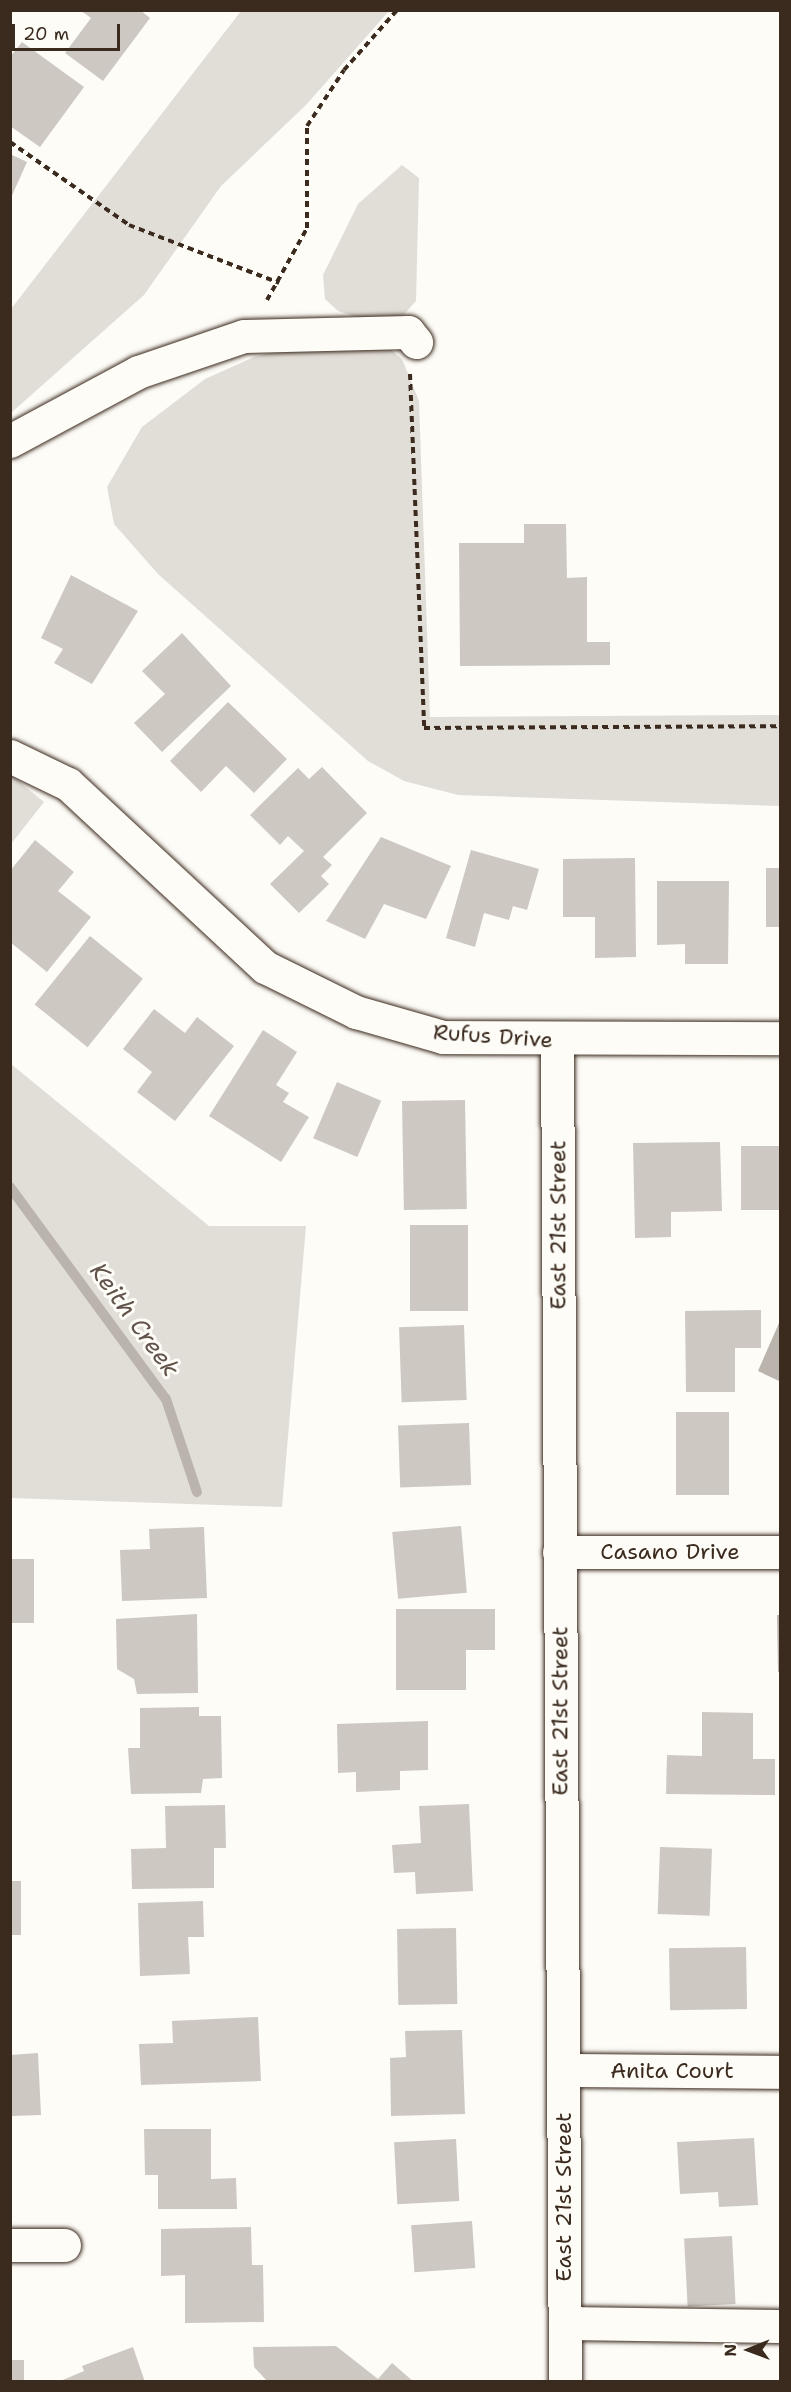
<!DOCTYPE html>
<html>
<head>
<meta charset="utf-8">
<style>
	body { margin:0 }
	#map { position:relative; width:791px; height:2392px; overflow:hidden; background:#fdfcf7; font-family:"Shantell Sans",sans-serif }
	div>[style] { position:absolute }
	.green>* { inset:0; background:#e1ded7 }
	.water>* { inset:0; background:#bbb4ad }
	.stream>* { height:10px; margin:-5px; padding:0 5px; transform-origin:5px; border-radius:5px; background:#bbb4ad }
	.building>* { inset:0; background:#cdc8c2; transform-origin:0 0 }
	.path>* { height:4px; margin-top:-2px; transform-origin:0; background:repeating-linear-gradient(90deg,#3b2a1e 0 6px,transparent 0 10.5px) }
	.roads { filter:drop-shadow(0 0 2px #3b2a1e) drop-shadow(0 0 2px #3b2a1e) }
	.minor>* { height:33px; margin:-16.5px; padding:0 16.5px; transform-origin:16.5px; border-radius:16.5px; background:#fdfcf7 }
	span { translate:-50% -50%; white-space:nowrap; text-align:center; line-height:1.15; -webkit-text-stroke:6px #fdfcf7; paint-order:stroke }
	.street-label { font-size:22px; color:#3b2a1e }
	.water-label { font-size:24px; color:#615349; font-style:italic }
	.frame { position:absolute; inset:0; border:12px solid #3b2a1e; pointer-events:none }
	.north { position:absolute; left:719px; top:2320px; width:60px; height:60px; -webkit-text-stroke:4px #fdfcf7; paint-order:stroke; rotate:269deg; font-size:16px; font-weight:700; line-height:24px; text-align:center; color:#3b2a1e }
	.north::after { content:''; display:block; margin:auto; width:21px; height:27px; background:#3b2a1e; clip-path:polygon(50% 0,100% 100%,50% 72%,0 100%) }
	.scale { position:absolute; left:12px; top:24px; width:108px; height:27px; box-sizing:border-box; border:3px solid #3b2a1e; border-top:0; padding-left:8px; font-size:18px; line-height:21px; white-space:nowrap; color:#3b2a1e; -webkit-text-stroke:4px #fdfcf7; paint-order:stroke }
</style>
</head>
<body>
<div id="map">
	<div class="green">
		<div style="clip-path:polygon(241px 11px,389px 11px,306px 105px,221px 186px,144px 295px,11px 413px,11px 309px)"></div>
		<div style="clip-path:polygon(402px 165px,419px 178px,416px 301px,400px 319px,369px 321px,338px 311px,325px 299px,323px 275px,358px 204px)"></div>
		<div style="clip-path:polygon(340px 336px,379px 340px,402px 359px,419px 401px,430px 717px,780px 715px,780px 806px,458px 795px,404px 781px,368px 761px,158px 574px,114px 524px,107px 487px,142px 427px,205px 379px,254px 357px)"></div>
		<div style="clip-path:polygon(10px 774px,44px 802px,11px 844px,10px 844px)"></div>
		<div style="clip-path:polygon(11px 1064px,209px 1226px,306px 1226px,282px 1507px,11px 1498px)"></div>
	</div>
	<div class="water">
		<div style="clip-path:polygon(779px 1323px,780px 1324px,779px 1381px,758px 1371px)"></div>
		<div style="clip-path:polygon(777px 1615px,780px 1615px,780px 1672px,778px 1672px)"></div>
	</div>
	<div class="stream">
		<div style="left:10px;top:1187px;width:263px;rotate:53.7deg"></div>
		<div style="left:166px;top:1399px;width:98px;rotate:71.6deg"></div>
	</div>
	<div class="building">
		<div style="clip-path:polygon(80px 10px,140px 10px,150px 18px,103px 81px,65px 53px,91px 18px)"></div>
		<div style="clip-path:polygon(22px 42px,84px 87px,40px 147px,10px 126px,10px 57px)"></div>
		<div style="clip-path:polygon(10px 154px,27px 162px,10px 200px)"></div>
		<div style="clip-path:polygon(524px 524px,566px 524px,567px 578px,587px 577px,587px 642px,610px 642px,610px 665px,460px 666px,459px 543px,524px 543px)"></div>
		<div style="clip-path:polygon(71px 575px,138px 611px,92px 684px,54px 663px,63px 649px,41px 638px)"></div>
		<div style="clip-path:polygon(182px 633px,231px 686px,162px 752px,134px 723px,165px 694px,142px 671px)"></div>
		<div style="clip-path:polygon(228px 702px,287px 759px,254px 793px,226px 766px,201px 792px,170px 761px)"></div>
		<div style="clip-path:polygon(322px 767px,367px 813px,323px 857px,332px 865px,321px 876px,329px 884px,299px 913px,270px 884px,304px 851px,288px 836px,280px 845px,250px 815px,298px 768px,309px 779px)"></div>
		<div style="clip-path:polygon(381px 837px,451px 866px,426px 919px,384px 904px,365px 939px,326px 921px)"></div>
		<div style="clip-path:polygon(35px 840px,74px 872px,58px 891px,91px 917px,47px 972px,10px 942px,10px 871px)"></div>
		<div style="clip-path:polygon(471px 850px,539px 869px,527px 910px,513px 906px,509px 920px,484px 913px,475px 947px,446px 938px)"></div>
		<div style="clip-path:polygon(635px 858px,636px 957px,595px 958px,595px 917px,563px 917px,563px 859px)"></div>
		<div style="left:780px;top:868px;width:59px;height:14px;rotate:90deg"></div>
		<div style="clip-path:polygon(657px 881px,729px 881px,728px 964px,685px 964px,685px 944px,657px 945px)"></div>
		<div style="left:90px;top:936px;width:68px;height:88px;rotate:39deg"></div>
		<div style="clip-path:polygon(154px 1009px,185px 1033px,197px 1017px,234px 1046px,175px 1121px,137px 1092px,152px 1072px,123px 1049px)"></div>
		<div style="clip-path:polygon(263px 1030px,297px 1052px,276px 1085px,289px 1093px,283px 1102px,309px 1117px,281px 1162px,209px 1116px)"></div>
		<div style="left:337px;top:1082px;width:48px;height:61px;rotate:23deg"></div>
		<div style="left:465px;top:1100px;width:109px;height:63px;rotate:89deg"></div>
		<div style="clip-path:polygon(720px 1142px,722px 1211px,671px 1212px,671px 1237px,635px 1238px,633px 1143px)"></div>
		<div style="left:780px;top:1146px;width:64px;height:39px;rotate:90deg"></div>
		<div style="left:410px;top:1225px;width:58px;height:86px"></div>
		<div style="clip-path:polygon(761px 1310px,761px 1348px,735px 1348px,735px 1392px,686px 1392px,685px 1311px)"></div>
		<div style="left:464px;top:1325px;width:75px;height:65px;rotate:88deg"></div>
		<div style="left:676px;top:1412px;width:53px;height:83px"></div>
		<div style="left:469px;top:1423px;width:62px;height:71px;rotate:88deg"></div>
		<div style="left:461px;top:1526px;width:67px;height:69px;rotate:85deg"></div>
		<div style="clip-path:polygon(204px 1527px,207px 1598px,122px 1601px,120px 1550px,150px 1549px,149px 1529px)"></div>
		<div style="left:10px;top:1559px;width:24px;height:64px"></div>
		<div style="clip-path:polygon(396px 1609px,495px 1609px,495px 1650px,466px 1650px,466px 1690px,396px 1690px)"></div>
		<div style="clip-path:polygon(197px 1614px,198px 1693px,137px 1694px,134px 1679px,117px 1669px,116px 1619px)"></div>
		<div style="clip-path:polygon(199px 1707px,199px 1716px,221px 1716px,222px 1778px,203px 1779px,201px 1793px,131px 1794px,128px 1748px,140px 1748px,140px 1708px)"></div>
		<div style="clip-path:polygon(702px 1712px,753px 1713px,753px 1759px,775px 1759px,775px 1795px,666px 1794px,667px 1755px,702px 1756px)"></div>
		<div style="clip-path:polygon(428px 1721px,428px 1770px,400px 1771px,400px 1790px,356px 1792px,356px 1772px,338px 1773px,337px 1724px)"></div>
		<div style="clip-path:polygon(469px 1804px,473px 1891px,416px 1894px,415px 1872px,394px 1873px,392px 1845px,421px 1843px,419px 1806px)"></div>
		<div style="clip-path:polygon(225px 1805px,226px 1848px,214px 1848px,214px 1888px,132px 1889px,131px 1849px,166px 1848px,165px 1806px)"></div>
		<div style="left:660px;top:1847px;width:52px;height:67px;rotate:2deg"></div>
		<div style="left:10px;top:1881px;width:11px;height:54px"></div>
		<div style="clip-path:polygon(203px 1901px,204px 1937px,188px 1937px,190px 1974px,140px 1976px,138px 1903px)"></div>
		<div style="left:456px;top:1928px;width:76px;height:59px;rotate:89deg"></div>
		<div style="left:746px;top:1947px;width:62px;height:77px;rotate:89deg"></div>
		<div style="clip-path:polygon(258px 2017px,261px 2081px,141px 2085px,139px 2044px,173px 2043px,172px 2021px)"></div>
		<div style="clip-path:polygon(462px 2030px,465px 2114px,391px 2116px,390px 2058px,406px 2057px,405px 2031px)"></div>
		<div style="clip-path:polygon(38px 2053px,41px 2115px,12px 2116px,10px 2131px,10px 2055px)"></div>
		<div style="clip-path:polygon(144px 2129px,211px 2129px,211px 2179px,236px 2178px,237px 2209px,158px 2209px,158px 2175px,145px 2175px)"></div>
		<div style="clip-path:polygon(754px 2138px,758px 2205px,719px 2207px,718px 2192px,680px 2194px,677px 2142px)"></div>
		<div style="left:456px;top:2139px;width:62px;height:62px;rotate:87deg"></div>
		<div style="left:472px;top:2221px;width:47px;height:61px;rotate:86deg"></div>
		<div style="clip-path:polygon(251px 2227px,252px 2265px,263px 2265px,264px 2322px,185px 2323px,185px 2275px,161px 2276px,161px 2229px)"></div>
		<div style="left:732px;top:2236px;width:68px;height:48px;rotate:87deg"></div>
		<div style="clip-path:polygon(336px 2346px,378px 2379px,392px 2363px,414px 2382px,268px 2382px,254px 2367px,253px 2347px)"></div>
		<div style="clip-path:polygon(133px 2347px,145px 2382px,58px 2382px,84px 2371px,82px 2366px)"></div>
		<div style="left:10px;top:2360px;width:14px;height:22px"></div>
	</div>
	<div class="path">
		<div style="left:10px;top:142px;width:145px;rotate:34.9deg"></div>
		<div style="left:129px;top:225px;width:161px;rotate:21.1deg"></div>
		<div style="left:267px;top:300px;width:82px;rotate:-60.9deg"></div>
		<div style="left:307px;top:228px;width:102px;rotate:-90deg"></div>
		<div style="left:307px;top:126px;width:67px;rotate:-56.5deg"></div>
		<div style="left:344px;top:70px;width:80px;rotate:-48.5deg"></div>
		<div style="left:410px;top:374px;width:354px;rotate:87.7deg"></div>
		<div style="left:424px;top:728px;width:356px;rotate:-0.3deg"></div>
	</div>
	<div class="roads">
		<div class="minor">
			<div style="left:10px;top:441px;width:145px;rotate:-28.3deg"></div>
			<div style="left:138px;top:372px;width:112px;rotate:-18.8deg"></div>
			<div style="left:244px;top:336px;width:164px;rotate:-1.4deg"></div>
			<div style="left:408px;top:332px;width:13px;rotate:51deg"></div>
			<div style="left:10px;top:756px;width:64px;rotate:25.8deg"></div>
			<div style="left:68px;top:784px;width:269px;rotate:42.9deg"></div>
			<div style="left:265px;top:967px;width:102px;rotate:26.3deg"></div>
			<div style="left:356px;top:1012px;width:91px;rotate:16deg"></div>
			<div style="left:443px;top:1037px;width:337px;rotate:0.2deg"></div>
			<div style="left:557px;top:1040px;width:1342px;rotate:89.66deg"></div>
			<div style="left:559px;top:1552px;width:221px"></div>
			<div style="left:563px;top:2070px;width:217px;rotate:0.5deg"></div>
			<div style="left:10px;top:2245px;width:54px"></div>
			<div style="left:565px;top:2323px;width:215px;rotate:0.8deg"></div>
		</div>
	</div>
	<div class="street-label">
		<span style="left:493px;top:1036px;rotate:4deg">Rufus Drive</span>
		<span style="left:558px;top:1225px;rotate:-90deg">East 21st Street</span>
		<span style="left:670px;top:1552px">Casano Drive</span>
		<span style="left:560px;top:1711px;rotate:-90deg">East 21st Street</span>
		<span style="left:672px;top:2071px">Anita Court</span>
		<span style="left:564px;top:2197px;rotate:-90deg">East 21st Street</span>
	</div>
	<div class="water-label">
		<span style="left:134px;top:1320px;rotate:54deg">Keith Creek</span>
	</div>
	<div class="frame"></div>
	<div class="north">N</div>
	<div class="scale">20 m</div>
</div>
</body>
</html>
